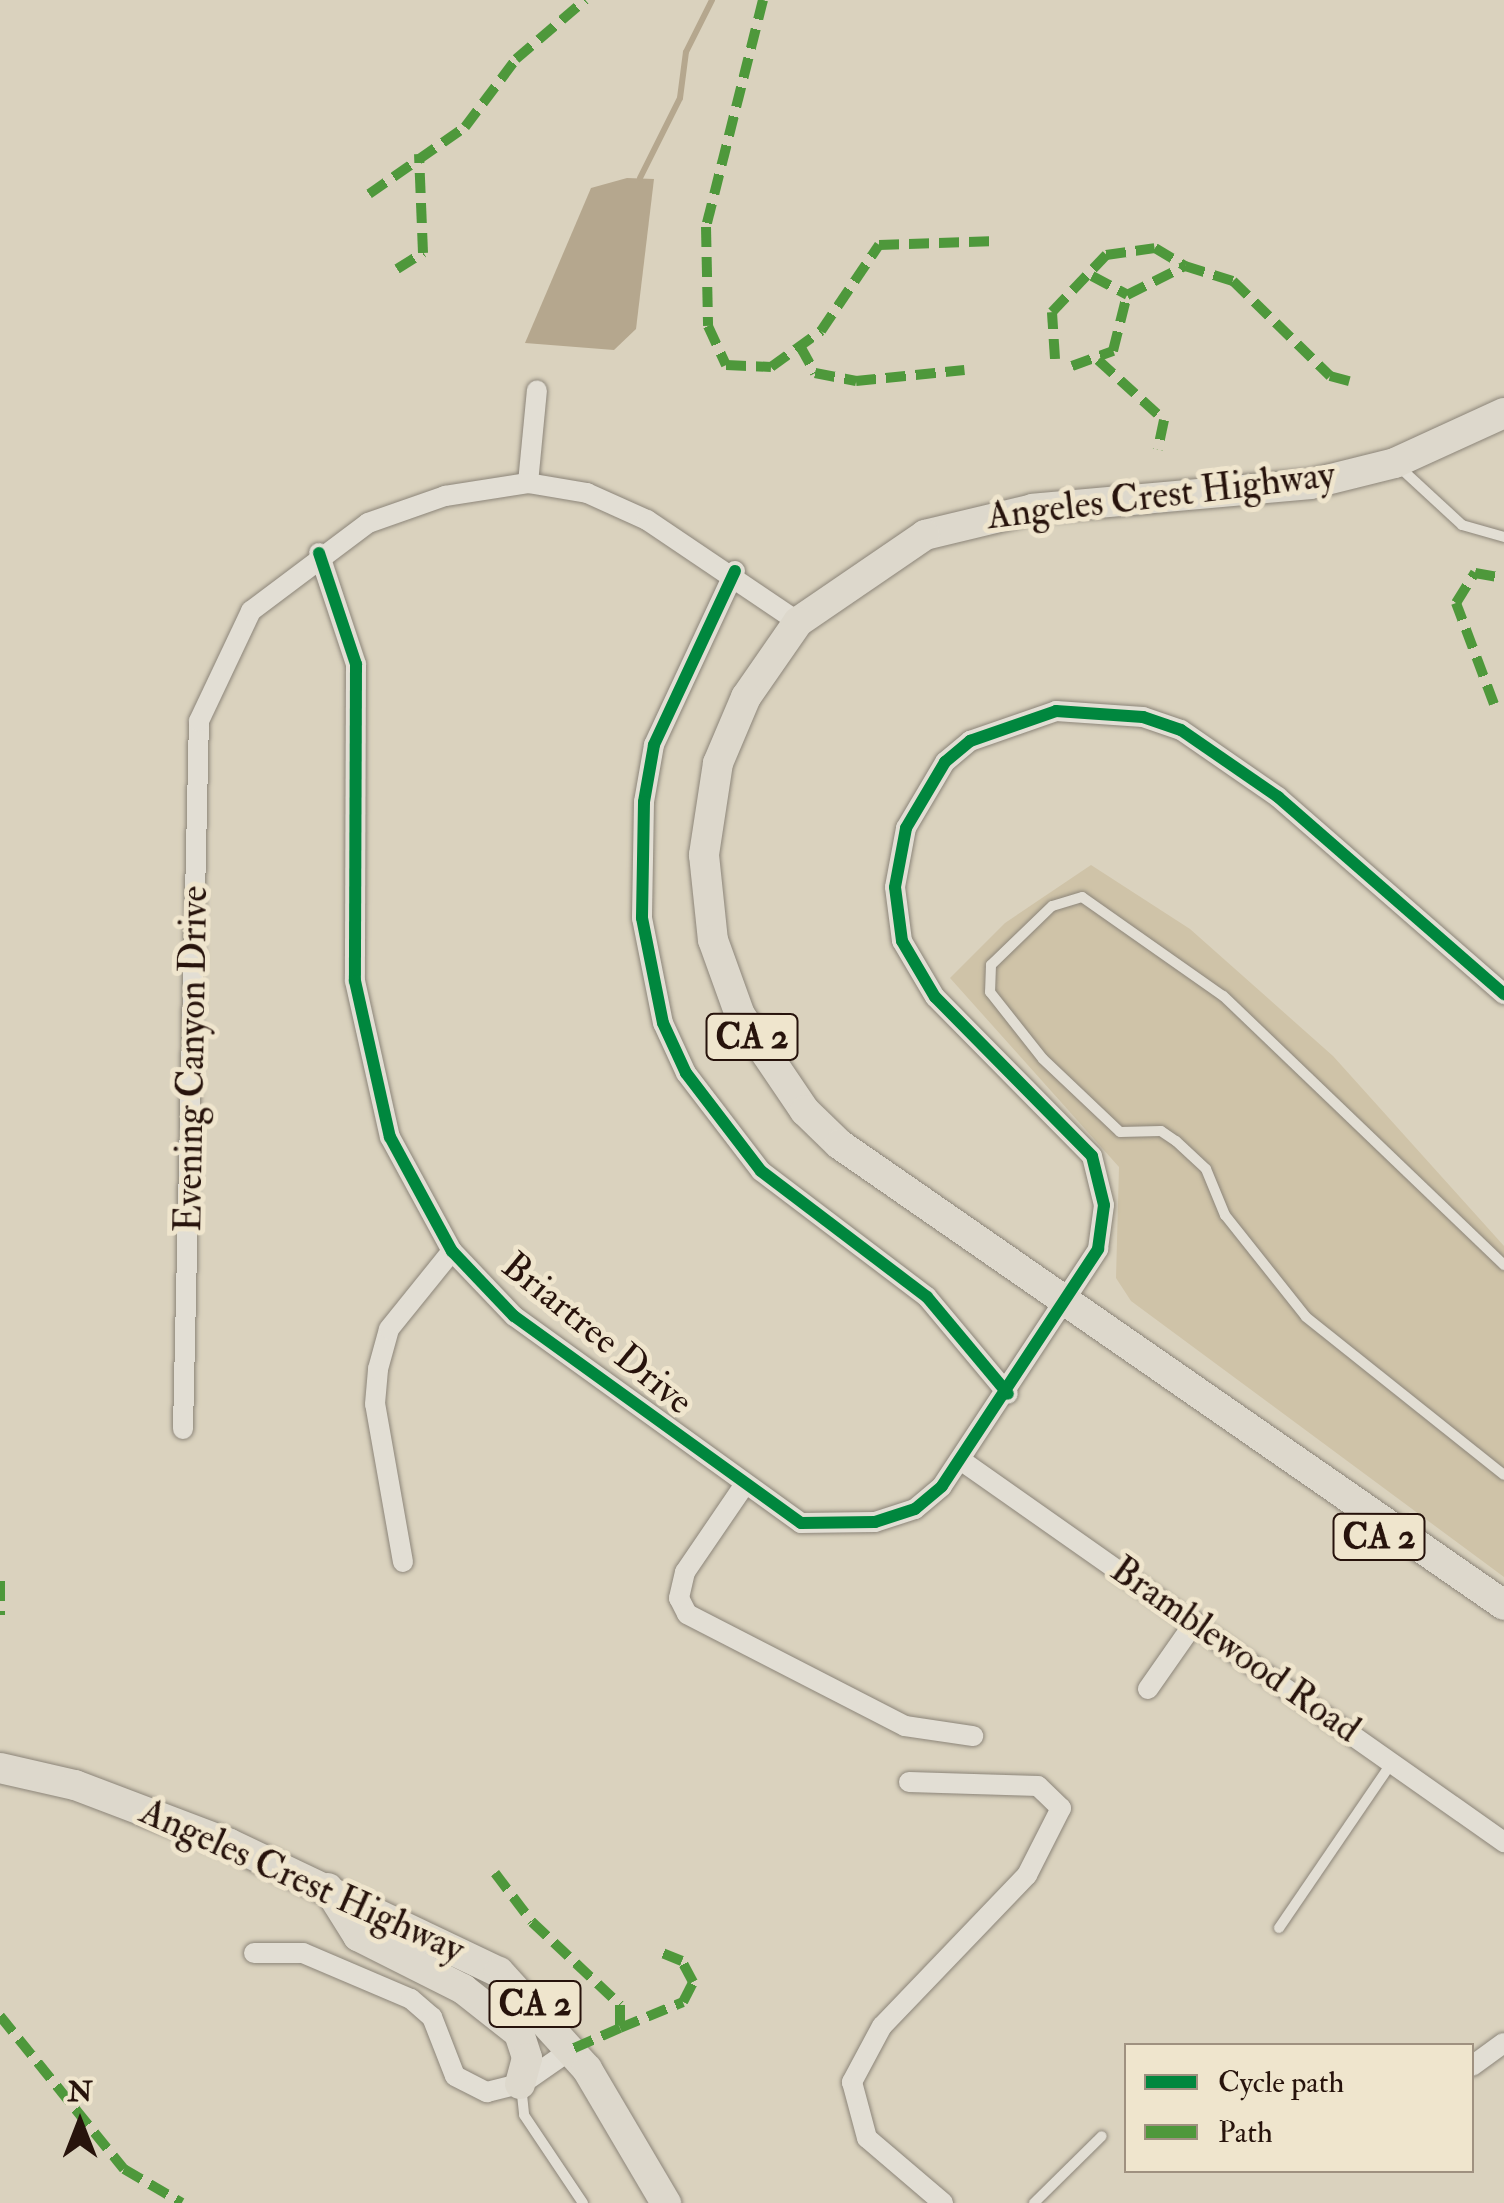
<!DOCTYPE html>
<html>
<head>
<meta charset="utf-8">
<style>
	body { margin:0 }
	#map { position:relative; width:1504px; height:2203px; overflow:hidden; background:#dad2be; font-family:"IM FELL Double Pica",serif }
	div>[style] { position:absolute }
	.green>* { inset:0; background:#cfc3a8 }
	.water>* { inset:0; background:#b5a78e }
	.stream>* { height:6px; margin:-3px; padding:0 3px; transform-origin:3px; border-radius:3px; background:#b5a78e }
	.roads { filter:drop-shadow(0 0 2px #8c8579) drop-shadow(0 0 2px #8c8579) }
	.service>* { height:10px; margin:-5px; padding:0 5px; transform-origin:5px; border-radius:5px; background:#e2ded4 }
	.minor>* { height:20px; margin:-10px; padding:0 10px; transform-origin:10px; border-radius:10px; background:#e2ded4 }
	.primary>* { height:30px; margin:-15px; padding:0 15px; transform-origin:15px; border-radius:15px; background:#ddd8cc }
	.quiet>* { height:10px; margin-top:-5px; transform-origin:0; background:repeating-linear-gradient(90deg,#4e983b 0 20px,transparent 0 30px) }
	.cycleway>* { height:12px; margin:-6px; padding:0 6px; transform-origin:6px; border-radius:6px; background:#00873e }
	span { translate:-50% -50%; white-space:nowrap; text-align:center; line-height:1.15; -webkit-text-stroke:10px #efe5cd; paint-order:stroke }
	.shield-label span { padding:2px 8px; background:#efe5cd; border:2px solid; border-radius:8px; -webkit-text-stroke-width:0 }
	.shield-label { font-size:35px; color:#27130c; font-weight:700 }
	.street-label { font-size:38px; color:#27130c }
	.legend { position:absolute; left:1124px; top:2043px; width:350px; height:130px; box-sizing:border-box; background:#efe5cd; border:2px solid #9f9180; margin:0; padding:12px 18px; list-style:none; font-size:30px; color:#27130c }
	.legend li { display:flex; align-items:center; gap:20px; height:50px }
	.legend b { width:50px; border:2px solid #9f9180 }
	.north { position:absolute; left:30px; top:2073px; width:100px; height:100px; -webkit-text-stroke:8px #efe5cd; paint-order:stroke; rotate:0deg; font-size:28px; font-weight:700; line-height:40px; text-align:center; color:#27130c }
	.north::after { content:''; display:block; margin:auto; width:35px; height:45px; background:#27130c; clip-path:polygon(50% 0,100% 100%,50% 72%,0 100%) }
</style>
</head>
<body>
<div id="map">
	<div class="green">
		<div style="clip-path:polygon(1091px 865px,1190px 929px,1333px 1056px,1504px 1246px,1504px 1577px,1131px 1301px,1116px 1278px,1119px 1167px,950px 978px,1005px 923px)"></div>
	</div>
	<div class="water">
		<div style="clip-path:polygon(627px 178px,654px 179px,636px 329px,614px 350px,525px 343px,591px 188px)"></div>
	</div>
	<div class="stream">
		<div style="left:640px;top:178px;width:89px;rotate:-63.4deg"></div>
		<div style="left:680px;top:98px;width:46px;rotate:-82.6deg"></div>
		<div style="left:686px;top:52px;width:58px;rotate:-63.4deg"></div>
	</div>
	<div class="roads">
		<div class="service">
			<div style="left:1396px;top:464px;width:90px;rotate:42.7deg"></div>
			<div style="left:1462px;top:525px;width:44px;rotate:15.9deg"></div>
			<div style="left:1504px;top:1265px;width:389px;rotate:-136.2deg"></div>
			<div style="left:1223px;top:996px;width:172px;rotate:-144.9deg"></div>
			<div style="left:1082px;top:897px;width:31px;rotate:163deg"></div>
			<div style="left:1052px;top:906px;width:85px;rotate:136deg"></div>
			<div style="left:991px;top:965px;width:27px;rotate:92deg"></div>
			<div style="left:990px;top:992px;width:85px;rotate:51.7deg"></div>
			<div style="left:1043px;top:1059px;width:106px;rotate:43.5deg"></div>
			<div style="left:1120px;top:1132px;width:41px;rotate:-1.4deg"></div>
			<div style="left:1161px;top:1131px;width:18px;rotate:34deg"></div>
			<div style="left:1176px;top:1141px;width:41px;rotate:43deg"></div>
			<div style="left:1206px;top:1169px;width:50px;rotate:67.6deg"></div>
			<div style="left:1225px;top:1215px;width:130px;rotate:51.5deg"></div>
			<div style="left:1306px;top:1317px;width:253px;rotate:38.6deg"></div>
			<div style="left:1279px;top:1928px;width:199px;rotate:-55.7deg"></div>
			<div style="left:521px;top:2085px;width:30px;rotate:84deg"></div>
			<div style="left:524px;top:2115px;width:106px;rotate:56.2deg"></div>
			<div style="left:1034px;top:2203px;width:95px;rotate:-44.6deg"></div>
		</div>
		<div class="minor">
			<div style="left:528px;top:483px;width:93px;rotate:-84.5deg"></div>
			<div style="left:319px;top:553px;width:117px;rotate:71.6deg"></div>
			<div style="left:356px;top:664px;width:317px;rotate:90.2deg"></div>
			<div style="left:355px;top:981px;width:160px;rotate:77.4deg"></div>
			<div style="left:390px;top:1137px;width:130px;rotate:61.5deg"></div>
			<div style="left:452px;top:1251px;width:90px;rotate:46.4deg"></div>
			<div style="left:514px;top:1316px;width:354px;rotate:35.8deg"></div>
			<div style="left:801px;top:1523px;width:74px;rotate:-0.8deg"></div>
			<div style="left:875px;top:1522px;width:42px;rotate:-18deg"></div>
			<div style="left:915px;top:1509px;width:35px;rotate:-40deg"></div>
			<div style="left:942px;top:1486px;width:284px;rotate:-56.6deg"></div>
			<div style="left:1098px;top:1249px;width:44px;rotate:-82.2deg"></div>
			<div style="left:1104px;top:1205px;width:50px;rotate:-103.8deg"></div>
			<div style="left:1092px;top:1156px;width:223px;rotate:-134.6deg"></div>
			<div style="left:935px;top:997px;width:65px;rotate:-120.5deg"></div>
			<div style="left:902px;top:941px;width:54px;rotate:-97.4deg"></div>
			<div style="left:895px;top:887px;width:60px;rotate:-79.4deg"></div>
			<div style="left:906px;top:828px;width:77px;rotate:-59.4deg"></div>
			<div style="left:945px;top:762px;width:33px;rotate:-40deg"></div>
			<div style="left:970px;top:741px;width:91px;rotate:-19.2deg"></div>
			<div style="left:1056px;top:711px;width:87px;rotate:3.9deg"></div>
			<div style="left:1143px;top:717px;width:40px;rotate:18.9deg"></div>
			<div style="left:1181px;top:730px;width:118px;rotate:34.6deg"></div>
			<div style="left:1278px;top:797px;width:300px;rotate:41.1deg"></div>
			<div style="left:735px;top:571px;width:192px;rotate:115deg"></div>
			<div style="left:654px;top:745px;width:58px;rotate:100deg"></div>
			<div style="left:644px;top:802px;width:116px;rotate:91deg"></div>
			<div style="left:642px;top:918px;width:107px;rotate:78.7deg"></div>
			<div style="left:663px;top:1023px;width:55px;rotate:65.3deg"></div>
			<div style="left:686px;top:1073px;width:123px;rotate:52.6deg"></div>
			<div style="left:761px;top:1171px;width:208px;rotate:37.2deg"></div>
			<div style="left:927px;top:1297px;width:126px;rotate:50.1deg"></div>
			<div style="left:183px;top:1429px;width:708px;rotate:-88.71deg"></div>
			<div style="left:199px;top:721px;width:122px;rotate:-64.7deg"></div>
			<div style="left:251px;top:611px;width:146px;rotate:-36.9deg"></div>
			<div style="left:368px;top:523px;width:82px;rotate:-19.3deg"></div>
			<div style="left:445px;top:496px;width:84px;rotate:-8.9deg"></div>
			<div style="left:528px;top:483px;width:60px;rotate:9.6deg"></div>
			<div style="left:587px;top:493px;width:66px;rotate:24.2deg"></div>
			<div style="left:647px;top:520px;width:182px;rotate:34deg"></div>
			<div style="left:962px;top:1461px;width:663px;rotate:35.11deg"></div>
			<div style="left:743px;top:1487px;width:103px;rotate:124.3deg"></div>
			<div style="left:685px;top:1572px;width:27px;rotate:103deg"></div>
			<div style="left:679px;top:1598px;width:18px;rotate:63deg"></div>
			<div style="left:687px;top:1614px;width:245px;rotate:27.2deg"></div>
			<div style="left:905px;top:1726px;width:69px;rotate:8.4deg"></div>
			<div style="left:403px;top:1562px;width:160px;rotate:-100deg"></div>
			<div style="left:375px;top:1404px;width:35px;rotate:-85deg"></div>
			<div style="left:378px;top:1369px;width:41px;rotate:-74.6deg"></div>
			<div style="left:389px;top:1329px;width:100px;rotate:-51.1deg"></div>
			<div style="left:1148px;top:1689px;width:82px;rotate:-55deg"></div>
			<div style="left:909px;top:1782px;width:129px;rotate:1.8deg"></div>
			<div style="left:1038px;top:1786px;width:32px;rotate:44deg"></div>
			<div style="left:1061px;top:1808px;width:75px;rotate:116.9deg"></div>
			<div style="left:1027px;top:1875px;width:209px;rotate:133.8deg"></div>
			<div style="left:882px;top:2026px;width:64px;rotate:118.2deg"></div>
			<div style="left:852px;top:2082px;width:58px;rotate:75deg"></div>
			<div style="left:867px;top:2138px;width:100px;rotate:40.5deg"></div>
			<div style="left:254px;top:1953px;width:49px"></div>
			<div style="left:303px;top:1953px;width:117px;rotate:23.1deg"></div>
			<div style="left:411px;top:1999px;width:28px;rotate:41deg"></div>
			<div style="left:432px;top:2017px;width:63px;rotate:68.7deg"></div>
			<div style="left:455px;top:2076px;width:36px;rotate:27deg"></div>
			<div style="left:487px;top:2092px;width:37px;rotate:-14deg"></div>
			<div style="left:523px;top:2083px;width:60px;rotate:-34.8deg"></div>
			<div style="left:1472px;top:2066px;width:39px;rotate:-36deg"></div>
		</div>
		<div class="primary">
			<div style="left:1504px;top:413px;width:120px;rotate:155.4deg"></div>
			<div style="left:1395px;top:463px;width:87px;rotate:166deg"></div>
			<div style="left:1311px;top:484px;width:279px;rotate:174.9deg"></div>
			<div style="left:1033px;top:509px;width:111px;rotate:166.5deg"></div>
			<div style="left:925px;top:535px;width:154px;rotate:145.6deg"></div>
			<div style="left:798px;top:622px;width:91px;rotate:124.7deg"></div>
			<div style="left:746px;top:697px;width:72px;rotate:113deg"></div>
			<div style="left:718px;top:763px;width:93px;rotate:98.7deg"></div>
			<div style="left:704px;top:855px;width:85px;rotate:84deg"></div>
			<div style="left:713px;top:940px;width:80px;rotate:70.2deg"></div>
			<div style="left:740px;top:1015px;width:116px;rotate:55.9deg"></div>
			<div style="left:805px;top:1111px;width:47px;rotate:44.1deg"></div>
			<div style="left:839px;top:1144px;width:809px;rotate:34.73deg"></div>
			<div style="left:0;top:1768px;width:77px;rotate:12.8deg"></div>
			<div style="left:75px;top:1785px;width:164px;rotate:20.8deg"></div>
			<div style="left:228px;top:1843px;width:300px;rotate:25.5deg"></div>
			<div style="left:499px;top:1972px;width:131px;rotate:47.8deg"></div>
			<div style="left:587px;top:2069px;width:156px;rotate:59.5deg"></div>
			<div style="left:328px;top:1888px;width:57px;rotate:58deg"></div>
			<div style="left:358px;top:1936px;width:118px;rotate:26.8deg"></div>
			<div style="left:463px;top:1989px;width:71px;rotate:38.2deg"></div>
			<div style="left:519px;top:2033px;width:26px;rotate:72deg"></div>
			<div style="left:527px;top:2058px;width:27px;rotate:105deg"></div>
		</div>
	</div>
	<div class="quiet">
		<div style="left:763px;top:0;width:234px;rotate:104.1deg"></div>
		<div style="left:706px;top:227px;width:99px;rotate:88.8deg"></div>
		<div style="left:708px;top:326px;width:43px;rotate:65.2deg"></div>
		<div style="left:726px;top:365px;width:45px;rotate:2.5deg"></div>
		<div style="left:771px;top:367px;width:62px;rotate:-35.8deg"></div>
		<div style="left:821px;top:331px;width:104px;rotate:-56deg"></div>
		<div style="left:879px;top:245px;width:118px;rotate:-1.9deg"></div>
		<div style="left:369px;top:194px;width:117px;rotate:-34.9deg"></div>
		<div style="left:465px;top:127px;width:85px;rotate:-53.1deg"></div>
		<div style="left:516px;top:59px;width:91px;rotate:-40.5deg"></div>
		<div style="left:397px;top:269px;width:31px;rotate:-32deg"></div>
		<div style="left:423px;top:253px;width:99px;rotate:-92.3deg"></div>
		<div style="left:1092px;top:276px;width:40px;rotate:28deg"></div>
		<div style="left:800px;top:346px;width:31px;rotate:61deg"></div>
		<div style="left:815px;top:373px;width:42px;rotate:11deg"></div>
		<div style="left:856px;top:381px;width:109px;rotate:-5.8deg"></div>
		<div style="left:1055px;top:359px;width:47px;rotate:-93.7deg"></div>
		<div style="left:1052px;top:312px;width:79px;rotate:-46.5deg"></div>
		<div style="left:1106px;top:255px;width:49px;rotate:-8.1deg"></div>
		<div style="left:1155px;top:248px;width:35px;rotate:31deg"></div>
		<div style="left:1098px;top:360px;width:89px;rotate:42.3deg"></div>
		<div style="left:1164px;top:420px;width:30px;rotate:102deg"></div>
		<div style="left:1072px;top:366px;width:44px;rotate:-20.1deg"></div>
		<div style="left:1113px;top:351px;width:58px;rotate:-76deg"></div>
		<div style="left:1127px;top:295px;width:65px;rotate:-26.6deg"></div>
		<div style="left:1185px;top:266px;width:50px;rotate:17.4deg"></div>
		<div style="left:1233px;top:281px;width:136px;rotate:44.4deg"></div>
		<div style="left:1330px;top:376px;width:27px;rotate:15deg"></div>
		<div style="left:1494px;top:704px;width:108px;rotate:-110.6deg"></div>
		<div style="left:1456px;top:603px;width:36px;rotate:-58deg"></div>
		<div style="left:1475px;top:573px;width:29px;rotate:10deg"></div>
		<div style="left:0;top:1581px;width:34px;rotate:90deg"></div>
		<div style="left:495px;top:1873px;width:61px;rotate:52.9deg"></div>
		<div style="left:532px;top:1922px;width:121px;rotate:43.3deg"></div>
		<div style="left:620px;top:2005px;width:23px;rotate:90deg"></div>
		<div style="left:620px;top:2028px;width:52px;rotate:156.4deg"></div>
		<div style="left:0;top:2016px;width:197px;rotate:51deg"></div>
		<div style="left:124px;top:2169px;width:67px;rotate:30.4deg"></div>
		<div style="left:620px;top:2028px;width:68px;rotate:-22.4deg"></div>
		<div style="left:683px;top:2002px;width:22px;rotate:-63deg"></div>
		<div style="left:693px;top:1982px;width:24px;rotate:-118deg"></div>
		<div style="left:682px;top:1961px;width:29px;rotate:-158deg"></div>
	</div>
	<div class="cycleway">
		<div style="left:319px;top:553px;width:117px;rotate:71.6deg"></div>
		<div style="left:356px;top:664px;width:317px;rotate:90.2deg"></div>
		<div style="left:355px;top:981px;width:160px;rotate:77.4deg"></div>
		<div style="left:390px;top:1137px;width:130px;rotate:61.5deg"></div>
		<div style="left:452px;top:1251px;width:90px;rotate:46.4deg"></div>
		<div style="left:514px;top:1316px;width:354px;rotate:35.8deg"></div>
		<div style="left:801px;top:1523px;width:74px;rotate:-0.8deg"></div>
		<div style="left:875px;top:1522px;width:42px;rotate:-18deg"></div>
		<div style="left:915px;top:1509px;width:35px;rotate:-40deg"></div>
		<div style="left:942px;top:1486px;width:284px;rotate:-56.6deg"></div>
		<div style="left:1098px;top:1249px;width:44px;rotate:-82.2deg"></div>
		<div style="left:1104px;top:1205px;width:50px;rotate:-103.8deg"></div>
		<div style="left:1092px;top:1156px;width:223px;rotate:-134.6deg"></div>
		<div style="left:935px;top:997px;width:65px;rotate:-120.5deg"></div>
		<div style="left:902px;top:941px;width:54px;rotate:-97.4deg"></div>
		<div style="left:895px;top:887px;width:60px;rotate:-79.4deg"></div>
		<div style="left:906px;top:828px;width:77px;rotate:-59.4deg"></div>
		<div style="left:945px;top:762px;width:33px;rotate:-40deg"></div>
		<div style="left:970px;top:741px;width:91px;rotate:-19.2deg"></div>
		<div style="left:1056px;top:711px;width:87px;rotate:3.9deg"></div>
		<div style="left:1143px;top:717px;width:40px;rotate:18.9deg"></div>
		<div style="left:1181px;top:730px;width:118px;rotate:34.6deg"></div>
		<div style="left:1278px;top:797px;width:300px;rotate:41.1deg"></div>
		<div style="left:735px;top:571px;width:192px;rotate:115deg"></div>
		<div style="left:654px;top:745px;width:58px;rotate:100deg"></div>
		<div style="left:644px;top:802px;width:116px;rotate:91deg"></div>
		<div style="left:642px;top:918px;width:107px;rotate:78.7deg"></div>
		<div style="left:663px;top:1023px;width:55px;rotate:65.3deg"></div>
		<div style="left:686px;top:1073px;width:123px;rotate:52.6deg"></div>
		<div style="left:761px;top:1171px;width:208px;rotate:37.2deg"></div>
		<div style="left:927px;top:1297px;width:126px;rotate:50.1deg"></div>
	</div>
	<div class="shield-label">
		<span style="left:752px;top:1037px">CA 2</span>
		<span style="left:1379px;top:1537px">CA 2</span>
		<span style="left:535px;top:2004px">CA 2</span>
	</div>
	<div class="street-label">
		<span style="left:1161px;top:496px;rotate:-7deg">Angeles Crest Highway</span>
		<span style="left:192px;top:1059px;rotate:-89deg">Evening Canyon Drive</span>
		<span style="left:597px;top:1334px;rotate:39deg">Briartree Drive</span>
		<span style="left:1235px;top:1650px;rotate:35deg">Bramblewood Road</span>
		<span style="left:302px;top:1881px;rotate:24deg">Angeles Crest Highway</span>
	</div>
	<ul class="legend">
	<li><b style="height:12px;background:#00873e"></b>Cycle path</li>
	<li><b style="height:12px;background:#4e983b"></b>Path</li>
	</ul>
	<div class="north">N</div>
</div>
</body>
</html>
